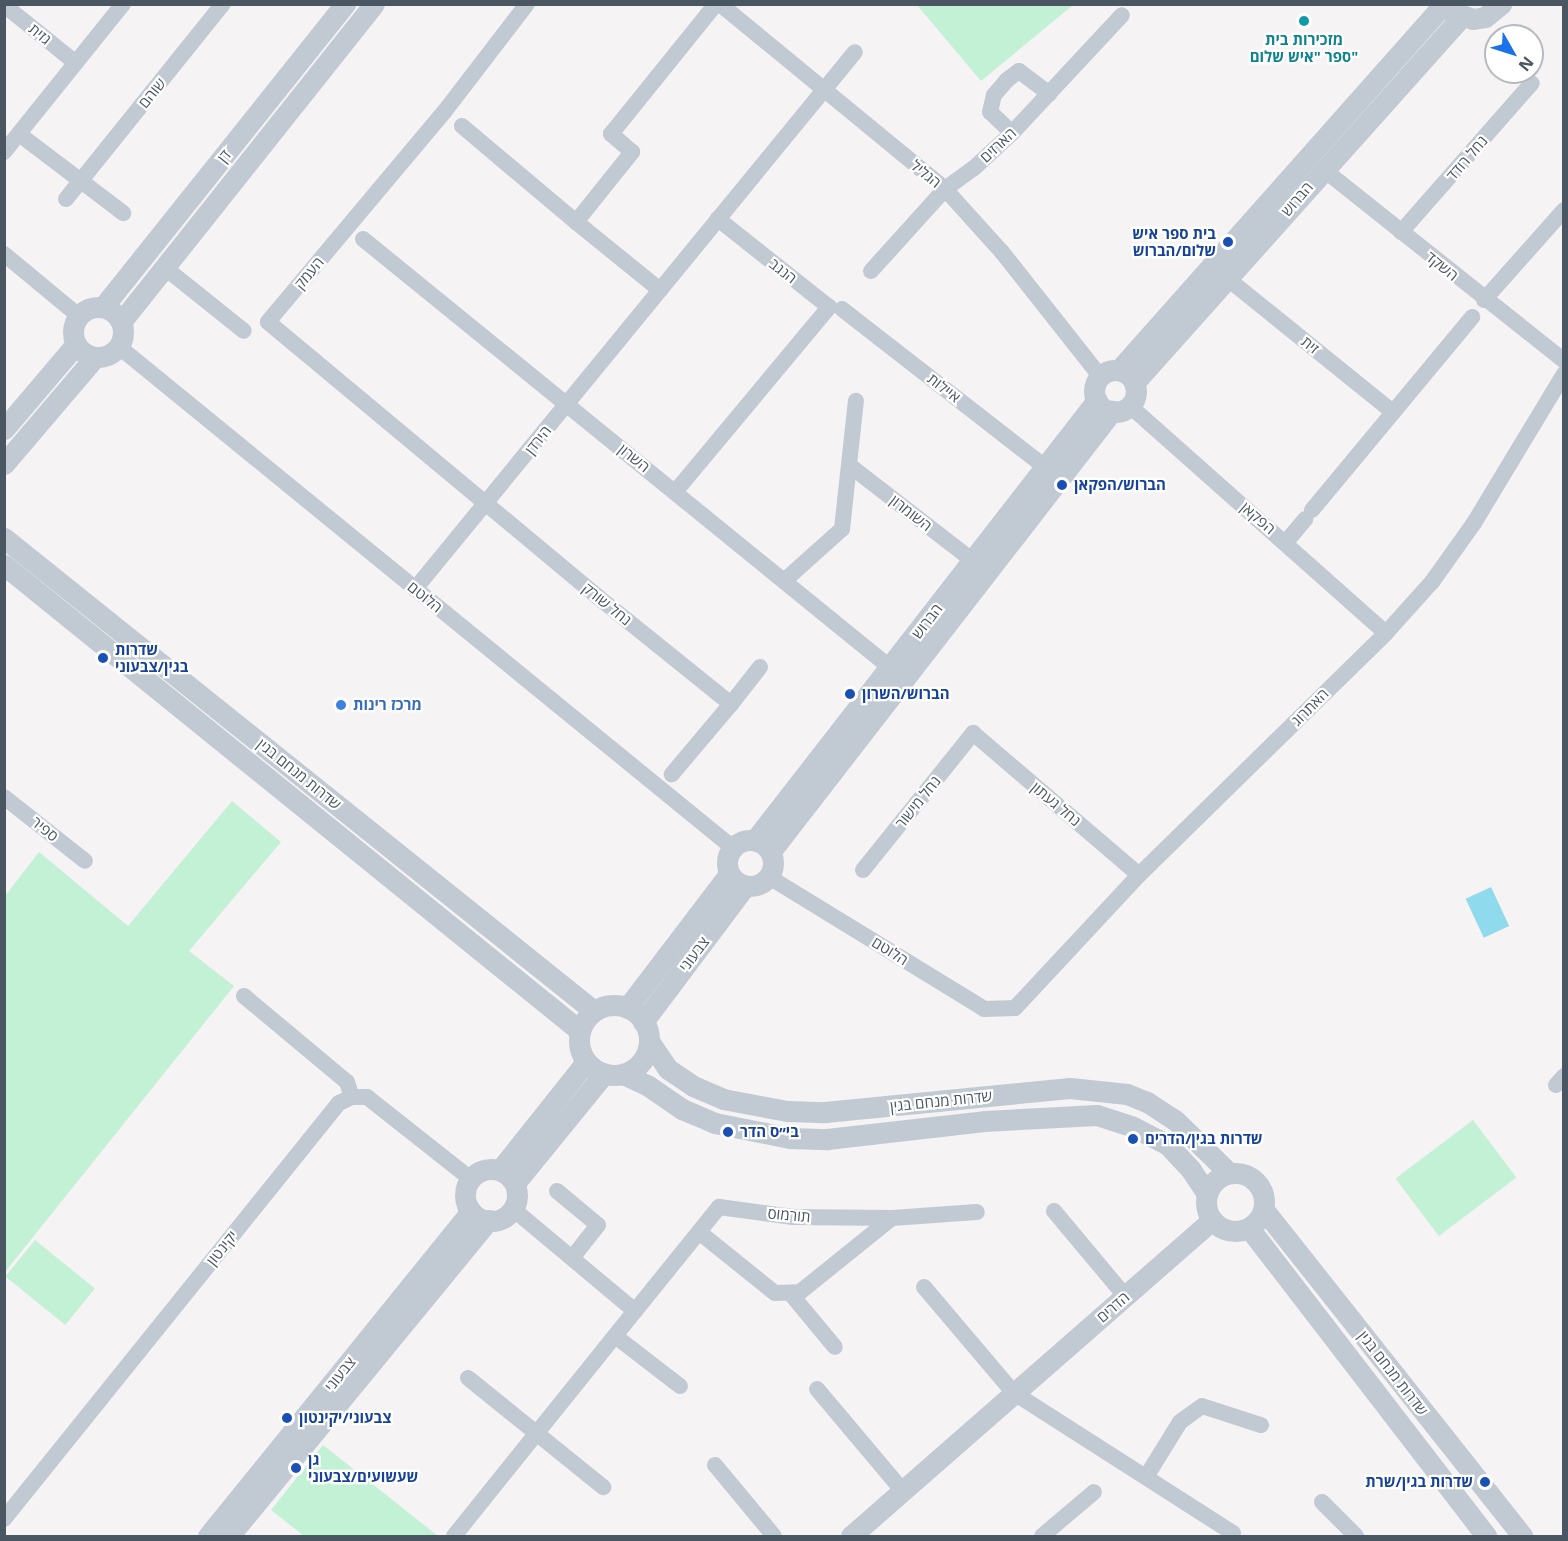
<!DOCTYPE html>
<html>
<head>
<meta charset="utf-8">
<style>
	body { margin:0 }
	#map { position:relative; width:1568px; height:1541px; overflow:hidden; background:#f5f3f3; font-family:"Open Sans","Noto Sans Hebrew",sans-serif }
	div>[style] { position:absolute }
	.green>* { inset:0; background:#c3f1d5; transform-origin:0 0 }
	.water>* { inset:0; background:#90daee; transform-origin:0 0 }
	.minor>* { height:16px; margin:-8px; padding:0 8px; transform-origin:8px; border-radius:8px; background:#c1cad2 }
	.tertiary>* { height:21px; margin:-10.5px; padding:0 10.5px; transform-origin:10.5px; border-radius:10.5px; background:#c1cad2 }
	.tertiary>.ring { margin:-10.5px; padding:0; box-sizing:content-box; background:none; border:21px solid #c1cad2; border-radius:50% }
	.dots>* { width:16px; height:16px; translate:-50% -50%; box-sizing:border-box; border:3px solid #fff; border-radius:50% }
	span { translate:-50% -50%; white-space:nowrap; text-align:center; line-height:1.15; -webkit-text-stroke:4.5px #fff; paint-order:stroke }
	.street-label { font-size:15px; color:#4a5661 }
	.culture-label { font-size:15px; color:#0d838f; font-weight:700 }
	.transit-label { font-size:15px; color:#164399; font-weight:700 }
	.right { translate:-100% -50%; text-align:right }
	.left { translate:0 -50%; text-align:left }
	.shop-label { font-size:15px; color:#366cbe; font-weight:700 }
	.frame { position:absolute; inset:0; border:6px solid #4a5661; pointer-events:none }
	.north { position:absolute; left:1484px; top:24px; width:60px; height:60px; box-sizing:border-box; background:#fff; border:2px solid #b7bbc0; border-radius:50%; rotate:129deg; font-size:16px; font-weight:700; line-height:24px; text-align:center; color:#4a5661 }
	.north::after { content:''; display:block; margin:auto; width:21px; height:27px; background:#1a73e8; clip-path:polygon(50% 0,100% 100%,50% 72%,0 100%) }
</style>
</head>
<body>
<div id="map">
	<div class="green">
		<div style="clip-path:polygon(917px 5px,1073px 5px,981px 81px)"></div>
		<div style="clip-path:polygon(232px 801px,281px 842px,189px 951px,234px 986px,5px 1272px,5px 896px,39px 852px,128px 926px)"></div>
		<div style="left:1473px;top:1120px;width:72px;height:97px;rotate:53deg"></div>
		<div style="left:35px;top:1240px;width:77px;height:47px;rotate:39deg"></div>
		<div style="clip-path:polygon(323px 1445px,438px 1536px,304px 1536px,271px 1510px)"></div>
	</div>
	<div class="water">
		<div style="left:1491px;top:887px;width:43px;height:28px;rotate:65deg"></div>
	</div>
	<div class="minor">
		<div style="left:527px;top:4px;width:136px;rotate:127.5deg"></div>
		<div style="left:444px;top:112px;width:274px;rotate:130deg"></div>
		<div style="left:268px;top:322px;width:430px;rotate:39.8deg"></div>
		<div style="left:598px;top:597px;width:171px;rotate:38.8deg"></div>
		<div style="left:731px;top:704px;width:92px;rotate:130.1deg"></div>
		<div style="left:720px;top:4px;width:291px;rotate:39.4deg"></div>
		<div style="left:945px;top:189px;width:85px;rotate:47.9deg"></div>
		<div style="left:1002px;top:252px;width:158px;rotate:51.7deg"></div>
		<div style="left:4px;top:5px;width:92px;rotate:38.9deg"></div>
		<div style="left:462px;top:126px;width:149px;rotate:40.1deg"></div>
		<div style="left:1012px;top:133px;width:30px;rotate:-136deg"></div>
		<div style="left:990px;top:112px;width:17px;rotate:-77deg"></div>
		<div style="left:994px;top:95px;width:20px;rotate:-49deg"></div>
		<div style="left:1007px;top:80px;width:15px;rotate:-37deg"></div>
		<div style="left:1019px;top:71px;width:38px;rotate:37deg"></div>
		<div style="left:19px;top:134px;width:131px;rotate:37.2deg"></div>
		<div style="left:4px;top:152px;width:190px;rotate:-51.2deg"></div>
		<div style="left:1323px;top:169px;width:308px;rotate:38.5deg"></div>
		<div style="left:66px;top:199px;width:250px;rotate:-51.2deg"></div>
		<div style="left:1401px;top:232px;width:198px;rotate:-48.7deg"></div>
		<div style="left:363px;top:239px;width:690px;rotate:39.11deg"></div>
		<div style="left:4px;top:254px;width:97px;rotate:39.6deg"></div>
		<div style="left:164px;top:267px;width:102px;rotate:38.7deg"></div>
		<div style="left:871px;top:271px;width:110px;rotate:-47.9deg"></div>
		<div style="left:945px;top:189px;width:36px;rotate:-36deg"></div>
		<div style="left:974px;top:168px;width:52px;rotate:-42.6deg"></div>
		<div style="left:1012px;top:133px;width:161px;rotate:-47deg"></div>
		<div style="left:1228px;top:279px;width:212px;rotate:38.9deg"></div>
		<div style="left:660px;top:290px;width:108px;rotate:-141deg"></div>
		<div style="left:576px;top:222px;width:90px;rotate:-51.3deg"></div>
		<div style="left:632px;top:152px;width:28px;rotate:-139deg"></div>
		<div style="left:611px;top:134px;width:167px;rotate:-51.1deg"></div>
		<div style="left:1484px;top:300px;width:120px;rotate:-48.4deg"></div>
		<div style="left:842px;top:309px;width:257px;rotate:37.9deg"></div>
		<div style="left:118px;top:346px;width:794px;rotate:39.22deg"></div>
		<div style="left:1130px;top:406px;width:342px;rotate:41.6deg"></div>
		<div style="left:849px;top:465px;width:157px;rotate:37.7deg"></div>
		<div style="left:675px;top:492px;width:241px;rotate:-50.2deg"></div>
		<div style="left:829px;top:307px;width:142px;rotate:-141.6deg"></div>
		<div style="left:1312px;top:510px;width:251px;rotate:-50.3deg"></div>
		<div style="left:1286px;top:542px;width:30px;rotate:-50deg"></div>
		<div style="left:784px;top:581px;width:78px;rotate:-41.9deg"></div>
		<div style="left:842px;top:529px;width:129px;rotate:-83.8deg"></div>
		<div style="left:415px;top:589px;width:694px;rotate:-50.67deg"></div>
		<div style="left:731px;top:704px;width:47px;rotate:-51.9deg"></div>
		<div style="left:4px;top:797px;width:103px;rotate:38.3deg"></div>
		<div style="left:863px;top:870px;width:176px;rotate:-51.2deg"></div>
		<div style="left:973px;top:733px;width:218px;rotate:40.5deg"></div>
		<div style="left:769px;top:877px;width:252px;rotate:31.5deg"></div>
		<div style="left:984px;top:1009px;width:31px;rotate:-2deg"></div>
		<div style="left:1015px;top:1008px;width:182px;rotate:-47deg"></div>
		<div style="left:1139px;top:875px;width:346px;rotate:-44.4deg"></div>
		<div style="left:1386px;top:633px;width:69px;rotate:-48deg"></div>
		<div style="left:1432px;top:582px;width:72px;rotate:-54.6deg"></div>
		<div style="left:1474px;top:523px;width:174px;rotate:-58.9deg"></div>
		<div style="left:244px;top:996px;width:134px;rotate:39.9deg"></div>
		<div style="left:347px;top:1082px;width:16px;rotate:72deg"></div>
		<div style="left:1556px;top:1085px;width:12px;rotate:-48deg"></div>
		<div style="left:557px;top:1191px;width:53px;rotate:39.7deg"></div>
		<div style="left:598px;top:1225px;width:42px;rotate:128.2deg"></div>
		<div style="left:1054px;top:1211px;width:111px;rotate:50.1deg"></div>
		<div style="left:699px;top:1232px;width:97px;rotate:38.8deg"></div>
		<div style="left:775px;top:1293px;width:25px;rotate:-2deg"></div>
		<div style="left:800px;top:1292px;width:118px;rotate:-38.8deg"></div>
		<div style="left:924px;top:1287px;width:139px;rotate:49.7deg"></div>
		<div style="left:1014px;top:1393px;width:260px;rotate:32.6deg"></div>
		<div style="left:790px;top:1293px;width:70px;rotate:50.2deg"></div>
		<div style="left:635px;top:1311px;width:134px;rotate:-51.1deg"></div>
		<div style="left:719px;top:1207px;width:75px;rotate:7.7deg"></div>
		<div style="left:793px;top:1217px;width:99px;rotate:0.6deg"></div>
		<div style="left:892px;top:1218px;width:85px;rotate:-4deg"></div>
		<div style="left:615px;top:1336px;width:82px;rotate:37.6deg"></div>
		<div style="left:468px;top:1378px;width:174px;rotate:38.9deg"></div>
		<div style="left:817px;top:1389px;width:133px;rotate:49.9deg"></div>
		<div style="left:715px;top:1465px;width:92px;rotate:50.3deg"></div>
		<div style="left:1146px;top:1477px;width:65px;rotate:-58.3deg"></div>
		<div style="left:1180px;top:1422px;width:27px;rotate:-36deg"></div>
		<div style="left:1202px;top:1406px;width:62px;rotate:17.9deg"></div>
		<div style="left:1322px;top:1502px;width:48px;rotate:45deg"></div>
		<div style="left:4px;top:1519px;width:534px;rotate:-51.16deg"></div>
		<div style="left:339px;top:1103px;width:14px;rotate:-25deg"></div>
		<div style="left:352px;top:1097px;width:15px"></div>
		<div style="left:367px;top:1097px;width:132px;rotate:38.3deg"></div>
		<div style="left:454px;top:1536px;width:289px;rotate:-51.2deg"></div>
		<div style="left:635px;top:1311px;width:159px;rotate:-140.1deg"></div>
		<div style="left:1042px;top:1536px;width:68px;rotate:-40.2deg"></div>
	</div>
	<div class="tertiary">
		<div style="left:1451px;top:11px;width:23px;rotate:20deg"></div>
		<div style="left:1473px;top:19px;width:12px;rotate:-9deg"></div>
		<div style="left:1485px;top:17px;width:21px;rotate:-39deg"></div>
		<div style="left:103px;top:307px;width:388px;rotate:-51.4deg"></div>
		<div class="ring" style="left:73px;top:307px;width:29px;height:29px"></div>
		<div style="left:121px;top:322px;width:406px;rotate:-51.5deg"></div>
		<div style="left:1119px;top:370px;width:489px;rotate:-48.4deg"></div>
		<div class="ring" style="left:1094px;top:370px;width:21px;height:21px"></div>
		<div style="left:1134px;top:383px;width:491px;rotate:-48.2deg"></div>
		<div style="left:4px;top:429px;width:111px;rotate:-49.7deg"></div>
		<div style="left:4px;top:464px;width:140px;rotate:-49.6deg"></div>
		<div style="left:4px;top:538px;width:756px;rotate:38.72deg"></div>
		<div style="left:4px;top:565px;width:741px;rotate:38.97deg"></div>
		<div class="ring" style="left:727px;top:840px;width:25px;height:25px"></div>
		<div style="left:755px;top:840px;width:557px;rotate:-52.14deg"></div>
		<div style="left:771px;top:851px;width:557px;rotate:-52.22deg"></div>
		<div class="ring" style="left:579px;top:1005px;width:49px;height:49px"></div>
		<div style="left:627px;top:1008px;width:168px;rotate:-52.7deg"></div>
		<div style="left:643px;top:1022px;width:170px;rotate:-53.1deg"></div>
		<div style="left:649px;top:1041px;width:34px;rotate:56deg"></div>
		<div style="left:668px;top:1069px;width:30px;rotate:34deg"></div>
		<div style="left:693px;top:1086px;width:33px;rotate:23deg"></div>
		<div style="left:723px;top:1099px;width:65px;rotate:10.6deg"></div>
		<div style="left:787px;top:1111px;width:38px;rotate:2deg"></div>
		<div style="left:825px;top:1112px;width:246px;rotate:-5.6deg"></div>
		<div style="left:1070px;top:1088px;width:57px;rotate:6deg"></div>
		<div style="left:1127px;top:1094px;width:22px;rotate:22deg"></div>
		<div style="left:1147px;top:1102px;width:33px;rotate:33deg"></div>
		<div style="left:1175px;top:1120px;width:76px;rotate:44.5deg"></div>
		<div style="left:623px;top:1074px;width:26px;rotate:25deg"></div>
		<div style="left:647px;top:1085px;width:42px;rotate:34.4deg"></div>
		<div style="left:682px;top:1109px;width:36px;rotate:23deg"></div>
		<div style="left:715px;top:1123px;width:76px;rotate:11.3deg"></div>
		<div style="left:790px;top:1138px;width:37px;rotate:2deg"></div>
		<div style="left:827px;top:1139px;width:158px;rotate:-6.5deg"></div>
		<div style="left:984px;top:1121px;width:113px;rotate:-3deg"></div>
		<div style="left:1097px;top:1115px;width:38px;rotate:18deg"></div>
		<div style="left:1133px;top:1127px;width:39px;rotate:27deg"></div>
		<div style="left:1168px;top:1145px;width:34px;rotate:47deg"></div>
		<div style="left:1191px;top:1170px;width:29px;rotate:56deg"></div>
		<div class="ring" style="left:465px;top:1169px;width:31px;height:31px"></div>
		<div style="left:500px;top:1170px;width:138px;rotate:-51.5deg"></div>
		<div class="ring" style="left:1206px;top:1173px;width:37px;height:37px"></div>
		<div style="left:515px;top:1183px;width:141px;rotate:-50.8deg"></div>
		<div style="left:1264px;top:1210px;width:416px;rotate:51.6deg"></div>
		<div style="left:1249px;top:1228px;width:389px;rotate:52.4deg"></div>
		<div style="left:208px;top:1536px;width:418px;rotate:-51deg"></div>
		<div style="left:229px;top:1536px;width:409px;rotate:-50.6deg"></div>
		<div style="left:851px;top:1536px;width:480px;rotate:-41.2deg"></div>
	</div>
	<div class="dots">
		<div style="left:1304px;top:21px;background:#0f9aa8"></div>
		<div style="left:1228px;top:242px;background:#1a4fb4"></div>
		<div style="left:1062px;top:485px;background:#1a4fb4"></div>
		<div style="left:103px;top:658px;background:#1a4fb4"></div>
		<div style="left:850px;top:694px;background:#1a4fb4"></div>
		<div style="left:341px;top:705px;background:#3f7fe0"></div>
		<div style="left:728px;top:1132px;background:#1a4fb4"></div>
		<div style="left:1133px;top:1139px;background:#1a4fb4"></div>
		<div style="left:287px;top:1418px;background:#1a4fb4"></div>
		<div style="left:296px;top:1468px;background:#1a4fb4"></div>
		<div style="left:1485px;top:1482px;background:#1a4fb4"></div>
	</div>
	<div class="street-label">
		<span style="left:40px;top:34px;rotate:39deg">גזית</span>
		<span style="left:152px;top:93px;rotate:-51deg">שוהם</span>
		<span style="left:998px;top:145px;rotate:-43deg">הארזים</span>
		<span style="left:224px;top:156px;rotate:-51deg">דן</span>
		<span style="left:1467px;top:158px;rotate:-49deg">נחל רודד</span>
		<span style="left:926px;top:174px;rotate:39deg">הגליל</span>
		<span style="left:1297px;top:199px;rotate:-49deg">הברוש</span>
		<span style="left:1442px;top:266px;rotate:39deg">השקד</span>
		<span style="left:783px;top:271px;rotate:38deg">הנגב</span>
		<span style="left:309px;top:273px;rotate:-50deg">העמק</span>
		<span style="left:1310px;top:345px;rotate:39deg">זית</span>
		<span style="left:944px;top:388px;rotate:38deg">איילות</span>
		<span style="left:538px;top:440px;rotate:-51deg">הירדן</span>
		<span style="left:634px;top:458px;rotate:39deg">השרון</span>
		<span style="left:911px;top:513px;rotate:38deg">השומרון</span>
		<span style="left:1258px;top:518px;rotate:41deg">הפקאן</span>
		<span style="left:425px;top:597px;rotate:39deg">הלוטם</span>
		<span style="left:607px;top:604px;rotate:39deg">נחל שורק</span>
		<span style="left:927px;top:621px;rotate:-52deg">הברוש</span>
		<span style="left:1310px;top:707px;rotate:-45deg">האתרוג</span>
		<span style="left:299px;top:774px;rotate:39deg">שדרות מנחם בגין</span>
		<span style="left:918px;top:802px;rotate:-51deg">נחל מישור</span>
		<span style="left:1056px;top:804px;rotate:40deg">נחל געתון</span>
		<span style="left:45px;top:829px;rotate:39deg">ספיר</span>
		<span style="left:890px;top:951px;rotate:32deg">הלוטם</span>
		<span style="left:694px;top:954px;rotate:-53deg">צבעוני</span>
		<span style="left:941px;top:1101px;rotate:-6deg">שדרות מנחם בגין</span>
		<span style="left:789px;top:1215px;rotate:5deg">תורמוס</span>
		<span style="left:222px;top:1248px;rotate:-51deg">יקינטון</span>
		<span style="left:1113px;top:1307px;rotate:-41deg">הדרים</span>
		<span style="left:1393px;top:1373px;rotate:52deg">שדרות מנחם בגין</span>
		<span style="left:340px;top:1374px;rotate:-51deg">צבעוני</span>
	</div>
	<div class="culture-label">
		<span style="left:1304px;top:48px">מזכירות בית<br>ספר "איש שלום"</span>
	</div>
	<div class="transit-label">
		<span class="right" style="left:1216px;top:242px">בית ספר איש<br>שלום/הברוש</span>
		<span class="left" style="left:1074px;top:485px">הברוש/הפקאן</span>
		<span class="left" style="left:115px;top:658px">שדרות<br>בגין/צבעוני</span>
		<span class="left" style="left:862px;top:694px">הברוש/השרון</span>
		<span class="left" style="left:740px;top:1132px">בי״ס הדר</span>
		<span class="left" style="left:1145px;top:1139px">שדרות בגין/הדרים</span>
		<span class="left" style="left:299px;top:1418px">צבעוני/יקינטון</span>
		<span class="left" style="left:308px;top:1468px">גן<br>שעשועים/צבעוני</span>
		<span class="right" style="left:1473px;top:1482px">שדרות בגין/שרת</span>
	</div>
	<div class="shop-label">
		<span class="left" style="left:353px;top:705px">מרכז רינות</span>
	</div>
	<div class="frame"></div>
	<div class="north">N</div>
</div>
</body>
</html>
